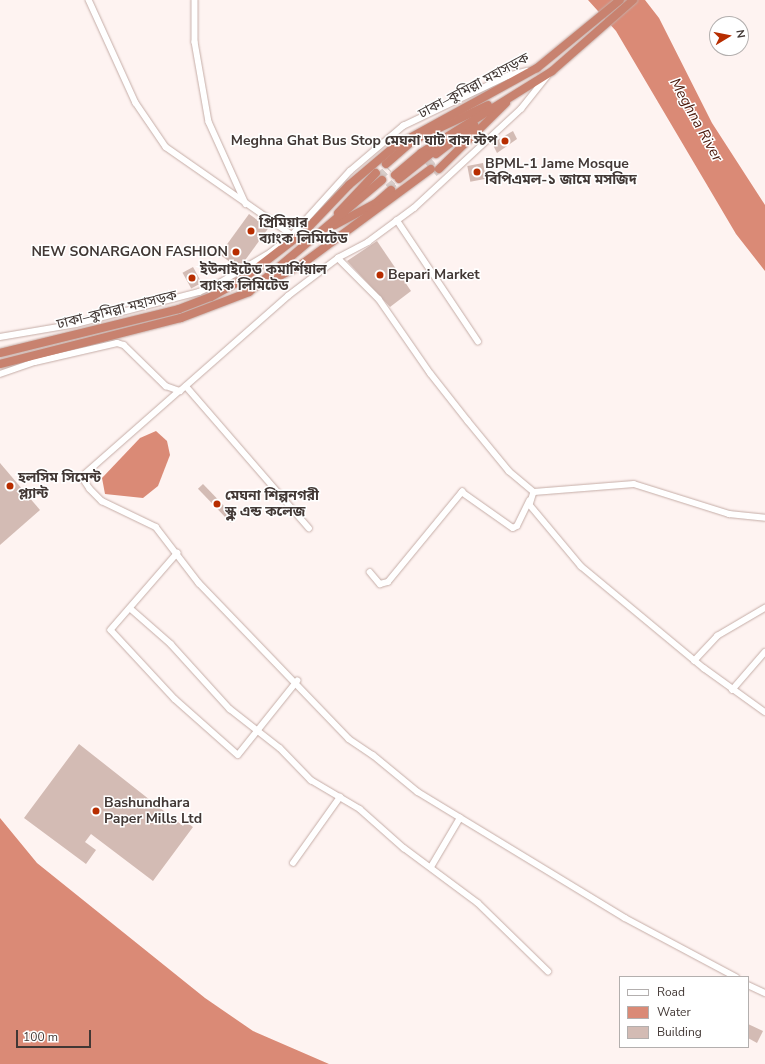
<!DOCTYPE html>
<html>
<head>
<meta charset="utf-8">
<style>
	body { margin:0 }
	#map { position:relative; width:765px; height:1064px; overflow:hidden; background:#fef3f1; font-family:"Nunito Sans","Noto Sans Bengali",sans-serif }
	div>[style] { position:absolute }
	.water>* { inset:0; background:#da8a76 }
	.building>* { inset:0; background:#d3bbb4; transform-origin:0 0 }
	.highway-tunnel>* { height:8px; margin-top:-4px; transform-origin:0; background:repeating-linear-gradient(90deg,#d8cecb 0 8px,transparent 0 12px) }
	.roads { filter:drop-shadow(0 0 1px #c5ada7) drop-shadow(0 0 1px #c5ada7) }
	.minor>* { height:5.5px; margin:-2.75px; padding:0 2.75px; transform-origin:2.75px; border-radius:2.75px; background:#fff }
	.highway>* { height:8px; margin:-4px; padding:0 4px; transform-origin:4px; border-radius:4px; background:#c8826f }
	.dots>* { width:11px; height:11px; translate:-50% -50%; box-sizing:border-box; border:2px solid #fff; border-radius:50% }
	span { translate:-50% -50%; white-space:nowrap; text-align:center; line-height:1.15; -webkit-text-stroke:3px #fff; paint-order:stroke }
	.street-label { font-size:14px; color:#423835 }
	.poi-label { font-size:14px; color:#423835; font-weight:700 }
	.right { translate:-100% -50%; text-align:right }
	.left { translate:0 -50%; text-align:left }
	.water-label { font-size:15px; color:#4a180b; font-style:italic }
	.legend { position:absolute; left:619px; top:976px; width:130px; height:72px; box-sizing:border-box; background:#fff; border:1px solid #b3afae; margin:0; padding:5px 7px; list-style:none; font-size:12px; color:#423835 }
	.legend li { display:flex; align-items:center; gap:8px; height:20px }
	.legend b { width:20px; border:1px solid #b3afae }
	.north { position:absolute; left:709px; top:16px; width:40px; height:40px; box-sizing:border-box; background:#fff; border:1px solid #b3afae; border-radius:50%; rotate:80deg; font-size:11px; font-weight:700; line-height:16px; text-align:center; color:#423835 }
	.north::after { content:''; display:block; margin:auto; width:14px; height:18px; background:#b72d00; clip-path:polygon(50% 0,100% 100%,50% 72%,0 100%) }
	.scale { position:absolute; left:16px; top:1030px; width:75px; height:18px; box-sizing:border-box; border:2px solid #423835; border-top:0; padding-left:5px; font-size:12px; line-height:14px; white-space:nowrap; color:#423835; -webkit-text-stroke:3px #fff; paint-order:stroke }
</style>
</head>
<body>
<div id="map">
	<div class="water">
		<div style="clip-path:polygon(588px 0,645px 0,659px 18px,712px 123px,765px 205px,765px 271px,736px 234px,616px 31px)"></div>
		<div style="clip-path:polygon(156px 431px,167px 441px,170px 455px,158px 486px,143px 498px,105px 494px,102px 478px,140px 438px)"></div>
		<div style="clip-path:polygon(0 818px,37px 863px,205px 998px,253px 1031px,329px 1064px,0 1064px)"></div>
	</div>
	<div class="building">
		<div style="clip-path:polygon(513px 131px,517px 139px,497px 153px,492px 143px)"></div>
		<div style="left:483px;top:163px;width:16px;height:16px;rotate:79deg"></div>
		<div style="left:249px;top:214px;width:24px;height:50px;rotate:36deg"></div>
		<div style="clip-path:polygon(377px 241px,411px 291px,390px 307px,347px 261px)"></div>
		<div style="left:193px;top:267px;width:18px;height:12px;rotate:61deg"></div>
		<div style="clip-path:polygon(0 463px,40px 510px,0 545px)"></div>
		<div style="left:203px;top:484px;width:47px;height:7px;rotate:46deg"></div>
		<div style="clip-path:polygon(79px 744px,183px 826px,186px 822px,193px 827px,153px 881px,91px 834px,85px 842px,96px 850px,86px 864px,24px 818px)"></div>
		<div style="clip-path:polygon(748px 1024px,763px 1031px,757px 1043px,748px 1038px)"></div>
	</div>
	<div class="highway-tunnel">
		<div style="left:427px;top:166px;width:8px;rotate:-40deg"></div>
		<div style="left:434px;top:173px;width:6px;rotate:-39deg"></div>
		<div style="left:379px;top:177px;width:13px;rotate:-42deg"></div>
		<div style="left:388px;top:188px;width:14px;rotate:-39deg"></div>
	</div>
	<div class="roads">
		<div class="minor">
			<div style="left:89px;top:0;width:113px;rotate:65.5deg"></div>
			<div style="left:136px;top:103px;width:53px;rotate:55.7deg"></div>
			<div style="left:166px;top:147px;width:154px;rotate:34.9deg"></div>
			<div style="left:195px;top:0;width:42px;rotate:90deg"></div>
			<div style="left:195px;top:42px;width:81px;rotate:80.1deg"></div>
			<div style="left:209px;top:122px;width:90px;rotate:65.7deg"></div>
			<div style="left:397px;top:220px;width:146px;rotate:56.2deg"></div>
			<div style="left:338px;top:258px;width:58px;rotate:45deg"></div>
			<div style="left:379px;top:299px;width:91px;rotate:55.3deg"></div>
			<div style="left:431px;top:374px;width:60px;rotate:51.8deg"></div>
			<div style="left:468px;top:421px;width:65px;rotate:50.6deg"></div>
			<div style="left:509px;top:471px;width:33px;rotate:40deg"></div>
			<div style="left:534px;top:492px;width:100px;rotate:-4.6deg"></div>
			<div style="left:634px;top:484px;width:100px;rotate:17.5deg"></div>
			<div style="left:729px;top:514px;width:36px;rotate:6deg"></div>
			<div style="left:0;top:337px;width:77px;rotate:-9.7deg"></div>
			<div style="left:76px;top:324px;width:127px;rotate:-14.6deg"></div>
			<div style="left:199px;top:292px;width:24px;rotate:-24deg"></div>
			<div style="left:221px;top:282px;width:57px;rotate:-30.6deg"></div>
			<div style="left:270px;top:253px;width:28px;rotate:-39deg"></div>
			<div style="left:292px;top:235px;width:86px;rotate:-47.8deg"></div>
			<div style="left:350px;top:171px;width:70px;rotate:-40.3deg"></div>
			<div style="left:403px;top:126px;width:116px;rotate:-25.5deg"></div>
			<div style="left:508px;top:76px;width:20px;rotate:-15deg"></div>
			<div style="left:0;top:374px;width:37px;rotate:-19deg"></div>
			<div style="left:35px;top:362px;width:84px;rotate:-13deg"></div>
			<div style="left:117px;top:343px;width:7px;rotate:16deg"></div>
			<div style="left:124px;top:345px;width:59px;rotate:44.3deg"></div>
			<div style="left:166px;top:386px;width:15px;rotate:20deg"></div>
			<div style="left:180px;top:391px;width:144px;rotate:-41.3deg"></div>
			<div style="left:288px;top:296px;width:63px;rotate:-37.2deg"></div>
			<div style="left:338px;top:258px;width:34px;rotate:-28deg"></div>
			<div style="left:368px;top:242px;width:57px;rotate:-36.5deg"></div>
			<div style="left:414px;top:208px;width:146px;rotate:-42.8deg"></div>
			<div style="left:521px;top:109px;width:43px;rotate:-51.5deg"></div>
			<div style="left:186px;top:386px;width:188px;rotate:49.1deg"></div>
			<div style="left:180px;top:391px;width:130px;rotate:138.7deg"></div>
			<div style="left:82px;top:477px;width:14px;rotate:56deg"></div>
			<div style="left:90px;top:489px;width:17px;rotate:45deg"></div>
			<div style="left:102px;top:501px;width:60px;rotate:25.7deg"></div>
			<div style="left:156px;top:527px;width:71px;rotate:52.5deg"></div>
			<div style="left:199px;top:583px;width:216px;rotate:46.1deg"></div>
			<div style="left:349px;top:739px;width:29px;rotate:34deg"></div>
			<div style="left:373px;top:755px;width:58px;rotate:39.4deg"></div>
			<div style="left:418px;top:792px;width:242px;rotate:31.3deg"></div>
			<div style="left:625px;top:918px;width:126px;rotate:28deg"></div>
			<div style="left:534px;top:492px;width:14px;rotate:107deg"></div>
			<div style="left:530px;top:505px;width:80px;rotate:50.1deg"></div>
			<div style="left:581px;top:566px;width:160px;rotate:39.7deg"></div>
			<div style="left:704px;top:668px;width:75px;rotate:35.8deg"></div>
			<div style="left:178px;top:553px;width:102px;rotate:131deg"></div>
			<div style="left:111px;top:630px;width:94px;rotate:47.2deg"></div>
			<div style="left:175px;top:699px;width:84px;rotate:41.6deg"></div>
			<div style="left:238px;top:755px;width:95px;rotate:-51.4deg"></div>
			<div style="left:370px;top:572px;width:16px;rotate:50deg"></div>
			<div style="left:380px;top:584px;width:8px;rotate:-14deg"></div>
			<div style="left:388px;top:582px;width:117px;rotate:-50.6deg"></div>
			<div style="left:462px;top:492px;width:62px;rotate:35.2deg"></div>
			<div style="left:513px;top:528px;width:4px;rotate:-27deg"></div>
			<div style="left:517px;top:526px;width:28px;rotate:-64deg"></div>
			<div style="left:130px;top:608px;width:55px;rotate:41.3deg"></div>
			<div style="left:171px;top:644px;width:88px;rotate:47.8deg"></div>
			<div style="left:230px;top:709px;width:63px;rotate:38deg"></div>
			<div style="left:280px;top:748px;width:45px;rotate:45.9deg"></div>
			<div style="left:311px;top:780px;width:57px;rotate:30.6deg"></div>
			<div style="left:360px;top:809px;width:59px;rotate:41.6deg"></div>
			<div style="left:404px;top:848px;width:92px;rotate:36.6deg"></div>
			<div style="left:478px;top:903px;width:98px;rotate:44.2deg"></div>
			<div style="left:694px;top:661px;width:34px;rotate:-47deg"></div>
			<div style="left:717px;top:636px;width:56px;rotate:-30.3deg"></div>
			<div style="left:732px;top:690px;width:50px;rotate:-49deg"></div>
			<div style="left:293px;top:863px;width:81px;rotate:-54.5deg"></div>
			<div style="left:431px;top:867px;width:57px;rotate:-59.4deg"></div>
			<div style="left:748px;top:985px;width:19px;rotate:25deg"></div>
		</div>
		<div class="highway">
			<div style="left:436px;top:154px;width:48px;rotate:-37.3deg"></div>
			<div style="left:386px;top:164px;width:35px;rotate:-41deg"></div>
			<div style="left:412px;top:141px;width:84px;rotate:-25.3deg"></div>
			<div style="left:439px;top:169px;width:94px;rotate:-44.6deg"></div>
			<div style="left:395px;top:175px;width:34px;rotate:-40deg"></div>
			<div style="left:421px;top:153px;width:155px;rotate:-32deg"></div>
			<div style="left:552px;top:71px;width:108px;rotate:-41.2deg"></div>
			<div style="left:399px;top:179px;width:51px;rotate:-38.7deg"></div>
			<div style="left:338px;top:213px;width:55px;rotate:-46.5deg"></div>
			<div style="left:335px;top:225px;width:47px;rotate:-28.2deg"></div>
			<div style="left:376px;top:203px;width:20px;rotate:-41deg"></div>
			<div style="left:264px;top:284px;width:38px;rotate:-27deg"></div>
			<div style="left:298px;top:267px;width:165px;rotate:-36.4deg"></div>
			<div style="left:0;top:353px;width:184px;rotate:-13.8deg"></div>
			<div style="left:179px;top:309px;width:34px;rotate:-21deg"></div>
			<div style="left:211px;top:297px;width:33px;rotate:-29deg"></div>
			<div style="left:240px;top:281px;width:82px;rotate:-37.6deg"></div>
			<div style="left:305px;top:231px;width:64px;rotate:-46.3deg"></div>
			<div style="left:349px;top:185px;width:60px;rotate:-40.3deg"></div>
			<div style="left:395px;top:146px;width:162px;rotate:-28.8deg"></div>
			<div style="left:537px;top:68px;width:107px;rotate:-39.3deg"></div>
			<div style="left:0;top:364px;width:187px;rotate:-14.3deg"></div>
			<div style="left:181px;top:318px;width:73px;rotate:-20.9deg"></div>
			<div style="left:249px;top:292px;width:174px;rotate:-40.1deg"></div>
		</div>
	</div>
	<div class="dots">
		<div style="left:505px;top:141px;background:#b72d00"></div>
		<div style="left:477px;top:172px;background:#b72d00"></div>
		<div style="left:251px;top:231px;background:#b72d00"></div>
		<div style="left:236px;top:252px;background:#b72d00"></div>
		<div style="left:380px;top:275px;background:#b72d00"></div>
		<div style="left:192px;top:278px;background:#b72d00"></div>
		<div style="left:10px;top:486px;background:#b72d00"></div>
		<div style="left:217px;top:504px;background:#b72d00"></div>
		<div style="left:96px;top:811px;background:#b72d00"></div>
	</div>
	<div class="street-label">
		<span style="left:474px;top:86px;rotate:-28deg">ঢাকা–কুমিল্লা মহাসড়ক</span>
		<span style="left:117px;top:310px;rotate:-14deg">ঢাকা–কুমিল্লা মহাসড়ক</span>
	</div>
	<div class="poi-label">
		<span class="right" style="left:497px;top:141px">Meghna Ghat Bus Stop মেঘনা ঘাট বাস স্টপ</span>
		<span class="left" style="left:485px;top:172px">BPML-1 Jame Mosque<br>বিপিএমল-১ জামে মসজিদ</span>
		<span class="left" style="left:259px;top:231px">প্রিমিয়ার<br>ব্যাংক লিমিটেড</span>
		<span class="right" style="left:228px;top:252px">NEW SONARGAON FASHION</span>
		<span class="left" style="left:200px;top:278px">ইউনাইটেড কমার্শিয়াল<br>ব্যাংক লিমিটেড</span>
		<span class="left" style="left:388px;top:275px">Bepari Market</span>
		<span class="left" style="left:18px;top:486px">হলসিম সিমেন্ট<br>প্ল্যান্ট</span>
		<span class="left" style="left:225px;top:504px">মেঘনা শিল্পনগরী<br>স্কুল এন্ড কলেজ</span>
		<span class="left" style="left:104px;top:811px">Bashundhara<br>Paper Mills Ltd</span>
	</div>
	<div class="water-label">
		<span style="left:696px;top:120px;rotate:61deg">Meghna River</span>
	</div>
	<ul class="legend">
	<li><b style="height:5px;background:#fff"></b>Road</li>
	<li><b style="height:11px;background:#da8a76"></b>Water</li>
	<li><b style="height:11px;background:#d3bbb4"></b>Building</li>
	</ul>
	<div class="north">N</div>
	<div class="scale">100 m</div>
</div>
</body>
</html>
